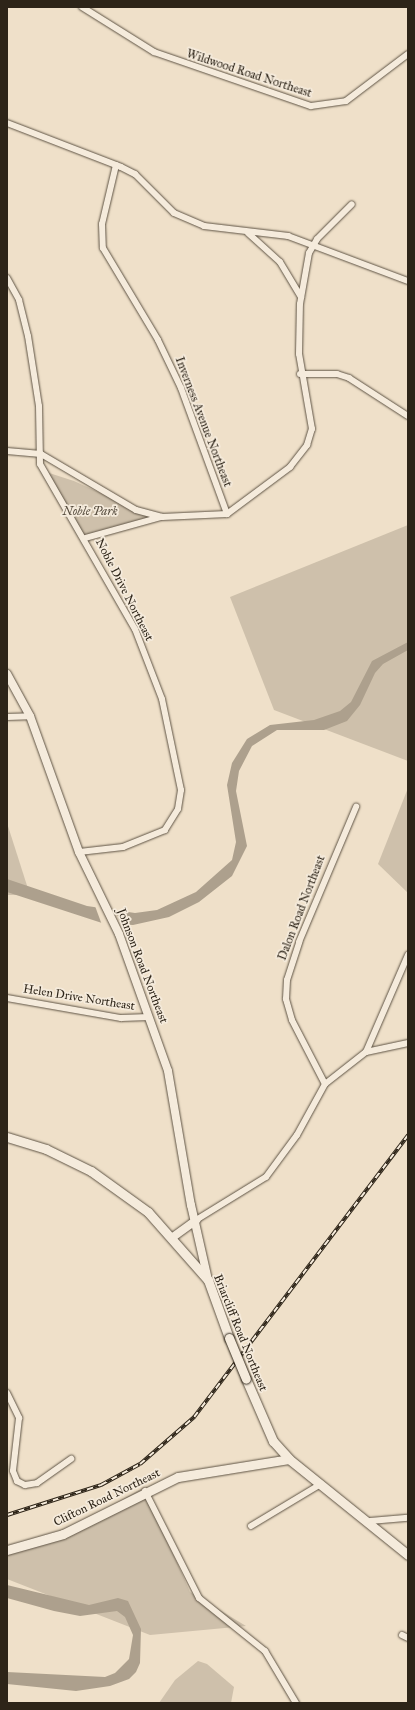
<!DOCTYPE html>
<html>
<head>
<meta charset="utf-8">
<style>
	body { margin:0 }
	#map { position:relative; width:415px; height:1710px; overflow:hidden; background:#efe0c9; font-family:"IM FELL Great Primer",serif }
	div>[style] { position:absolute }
	.green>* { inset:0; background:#cec0ab }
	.water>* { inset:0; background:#ada08d }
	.pier>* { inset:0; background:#efe0c9 }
	.roads { filter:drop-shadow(0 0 1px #5e5344) drop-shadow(0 0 1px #5e5344) }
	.minor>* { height:6px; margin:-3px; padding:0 3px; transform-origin:3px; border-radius:3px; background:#f5ebdc }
	.tertiary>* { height:8px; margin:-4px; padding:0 4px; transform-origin:4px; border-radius:4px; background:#f5ebdc }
	.secondary>* { height:9px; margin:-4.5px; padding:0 4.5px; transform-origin:4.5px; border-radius:4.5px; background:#f5ebdc }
	.rail>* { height:3.5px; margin-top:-1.75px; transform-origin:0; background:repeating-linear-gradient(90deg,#f5ebdc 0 6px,#2d2418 0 12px); box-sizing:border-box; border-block:1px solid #2d2418 }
	.bridges { filter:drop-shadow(0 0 1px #2d2418) drop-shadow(0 0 1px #2d2418) }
	.secondary-bridge>* { height:9px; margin:-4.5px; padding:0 4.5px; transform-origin:4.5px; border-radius:4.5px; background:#f5ebdc }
	span { translate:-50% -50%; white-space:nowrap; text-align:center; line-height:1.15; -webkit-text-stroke:3.5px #f5ebdc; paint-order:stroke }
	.street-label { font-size:12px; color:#2d2418 }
	.park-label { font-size:12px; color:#554b3d; font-style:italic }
	.frame { position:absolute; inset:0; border:8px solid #2d2418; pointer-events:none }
</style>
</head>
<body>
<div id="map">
	<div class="green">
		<div style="clip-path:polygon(46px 472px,74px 481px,153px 517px,81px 536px,58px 501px)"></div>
		<div style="clip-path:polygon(408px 525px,408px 761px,274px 710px,230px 597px)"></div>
		<div style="clip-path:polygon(408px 788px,408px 893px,378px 864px)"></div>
		<div style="clip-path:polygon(7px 823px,30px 895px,7px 895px)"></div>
		<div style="clip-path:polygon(144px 1487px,190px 1592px,246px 1626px,150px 1635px,7px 1579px,7px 1554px,64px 1534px)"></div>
		<div style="clip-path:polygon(198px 1661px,207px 1664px,234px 1687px,231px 1703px,159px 1703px,175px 1680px)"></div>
	</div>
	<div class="water">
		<div style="clip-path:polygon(408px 642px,408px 650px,383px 664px,375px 673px,360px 705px,347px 721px,324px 730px,277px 730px,252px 746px,239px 771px,236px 791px,247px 846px,232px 876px,199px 902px,169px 917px,133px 925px,102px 923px,7px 892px,7px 879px,87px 906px,135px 913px,157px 910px,196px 892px,232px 860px,236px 842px,227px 785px,232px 763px,247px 739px,270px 725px,314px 720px,340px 711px,351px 702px,372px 661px)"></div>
		<div style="clip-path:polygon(7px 1585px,89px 1605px,118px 1598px,128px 1601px,141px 1629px,140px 1663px,136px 1672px,129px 1679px,110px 1686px,76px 1691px,7px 1684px,7px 1672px,105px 1677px,115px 1673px,129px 1659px,133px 1635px,125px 1617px,117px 1611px,80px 1616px,54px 1611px,7px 1598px)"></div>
	</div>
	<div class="pier">
		<div style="clip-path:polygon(95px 906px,115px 909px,122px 927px,102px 925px)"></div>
	</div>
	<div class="roads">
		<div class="minor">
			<div style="left:82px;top:7px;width:85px;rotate:32deg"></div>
			<div style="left:154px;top:52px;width:166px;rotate:19deg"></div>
			<div style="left:311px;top:106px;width:35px;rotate:-8deg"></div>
			<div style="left:346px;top:101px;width:78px;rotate:-37.2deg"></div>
			<div style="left:7px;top:123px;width:122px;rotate:21.1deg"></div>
			<div style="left:121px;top:167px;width:16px;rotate:27deg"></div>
			<div style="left:135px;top:174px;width:55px;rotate:45deg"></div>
			<div style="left:174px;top:213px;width:33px;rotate:23deg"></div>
			<div style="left:204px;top:226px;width:85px;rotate:6.8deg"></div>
			<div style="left:288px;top:236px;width:128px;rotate:20.6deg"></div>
			<div style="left:116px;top:165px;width:61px;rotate:103.3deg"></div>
			<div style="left:102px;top:224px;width:24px;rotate:88deg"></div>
			<div style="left:103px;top:248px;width:107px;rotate:59.1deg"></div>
			<div style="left:158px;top:340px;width:53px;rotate:64.4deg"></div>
			<div style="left:181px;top:388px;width:134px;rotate:69.9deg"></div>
			<div style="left:248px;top:233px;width:43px;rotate:42.2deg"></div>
			<div style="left:280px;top:262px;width:41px;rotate:59deg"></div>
			<div style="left:7px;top:278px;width:25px;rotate:61deg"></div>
			<div style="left:19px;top:300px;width:37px;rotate:76deg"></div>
			<div style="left:28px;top:336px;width:71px;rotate:81.1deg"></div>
			<div style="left:39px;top:406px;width:58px;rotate:89deg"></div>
			<div style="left:40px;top:464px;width:190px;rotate:60.1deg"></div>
			<div style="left:135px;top:629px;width:75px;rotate:68.9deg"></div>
			<div style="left:162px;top:699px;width:93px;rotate:78.2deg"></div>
			<div style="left:181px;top:790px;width:19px;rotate:99deg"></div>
			<div style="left:178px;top:809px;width:25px;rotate:122deg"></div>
			<div style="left:165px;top:830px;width:45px;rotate:158deg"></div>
			<div style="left:123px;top:847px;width:44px;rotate:173.5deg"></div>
			<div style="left:300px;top:374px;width:37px"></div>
			<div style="left:337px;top:374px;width:13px;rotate:18deg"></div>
			<div style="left:349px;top:378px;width:70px;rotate:32.8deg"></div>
			<div style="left:7px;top:451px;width:34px;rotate:5deg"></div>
			<div style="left:41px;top:454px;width:110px;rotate:30.5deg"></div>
			<div style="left:136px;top:510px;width:27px;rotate:15deg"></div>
			<div style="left:162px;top:517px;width:65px;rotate:-2.6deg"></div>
			<div style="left:227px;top:514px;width:79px;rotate:-36.7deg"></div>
			<div style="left:290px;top:467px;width:28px;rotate:-52deg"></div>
			<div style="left:307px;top:445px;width:17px;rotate:-73deg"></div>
			<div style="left:312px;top:429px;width:76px;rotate:-99.8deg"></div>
			<div style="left:299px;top:354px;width:50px;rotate:-88.9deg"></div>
			<div style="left:300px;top:304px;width:52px;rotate:-80deg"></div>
			<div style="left:309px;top:253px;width:16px;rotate:-60deg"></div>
			<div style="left:317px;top:239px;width:49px;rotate:-45deg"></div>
			<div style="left:85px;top:538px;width:79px;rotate:-15.4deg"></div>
			<div style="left:7px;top:717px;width:23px;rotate:-2deg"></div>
			<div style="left:7px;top:998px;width:116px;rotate:10deg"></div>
			<div style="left:121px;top:1018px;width:28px;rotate:-2deg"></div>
			<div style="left:366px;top:1052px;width:106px;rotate:-66.6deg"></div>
			<div style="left:325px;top:1084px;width:72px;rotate:-117.3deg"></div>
			<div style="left:292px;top:1020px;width:22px;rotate:-106deg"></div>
			<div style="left:286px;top:999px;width:19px;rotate:-87deg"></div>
			<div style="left:287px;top:980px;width:40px;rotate:-72deg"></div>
			<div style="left:299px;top:942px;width:147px;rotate:-67.1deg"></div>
			<div style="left:196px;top:1220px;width:82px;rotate:-31.6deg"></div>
			<div style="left:266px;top:1177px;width:52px;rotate:-53.6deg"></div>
			<div style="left:297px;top:1135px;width:58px;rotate:-61.2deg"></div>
			<div style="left:325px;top:1084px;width:52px;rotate:-38deg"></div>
			<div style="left:366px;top:1052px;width:43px;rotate:-12.1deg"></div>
			<div style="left:7px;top:1393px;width:28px;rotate:64deg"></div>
			<div style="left:19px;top:1418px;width:53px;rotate:96.5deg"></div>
			<div style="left:13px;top:1471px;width:11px;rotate:68deg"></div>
			<div style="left:17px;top:1481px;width:9px;rotate:27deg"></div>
			<div style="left:25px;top:1485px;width:12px;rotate:-9deg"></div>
			<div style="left:37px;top:1483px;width:42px;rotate:-35.2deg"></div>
			<div style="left:145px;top:1491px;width:120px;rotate:63.2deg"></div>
			<div style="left:199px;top:1598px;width:85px;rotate:38.8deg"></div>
			<div style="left:265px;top:1651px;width:61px;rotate:59.2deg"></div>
			<div style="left:370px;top:1521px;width:38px;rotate:-5deg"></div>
			<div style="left:251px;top:1526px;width:82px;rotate:-31deg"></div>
			<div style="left:402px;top:1635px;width:7px;rotate:27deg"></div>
		</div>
		<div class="tertiary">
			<div style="left:7px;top:674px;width:48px;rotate:61.3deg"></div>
			<div style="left:30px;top:716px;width:145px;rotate:70.2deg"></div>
			<div style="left:79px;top:852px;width:91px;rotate:64deg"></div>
			<div style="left:119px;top:934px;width:145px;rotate:70.3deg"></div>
			<div style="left:168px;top:1071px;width:136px;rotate:80.3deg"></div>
			<div style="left:191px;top:1205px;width:77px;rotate:77.2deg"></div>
			<div style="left:173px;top:1237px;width:29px;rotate:-36deg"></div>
		</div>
		<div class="secondary">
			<div style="left:7px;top:1137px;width:41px;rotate:17.1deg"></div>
			<div style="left:46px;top:1149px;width:50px;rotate:26.1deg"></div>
			<div style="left:91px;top:1171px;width:70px;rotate:35.7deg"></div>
			<div style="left:148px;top:1212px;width:91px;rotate:48.6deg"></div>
			<div style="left:208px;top:1280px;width:62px;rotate:70.1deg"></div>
			<div style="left:246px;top:1379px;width:68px;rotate:66.5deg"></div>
			<div style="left:273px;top:1441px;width:24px;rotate:48deg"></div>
			<div style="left:289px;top:1459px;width:153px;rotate:38.9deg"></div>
			<div style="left:7px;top:1550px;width:58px;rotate:-15.9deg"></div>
			<div style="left:63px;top:1534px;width:128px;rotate:-26.4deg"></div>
			<div style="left:178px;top:1477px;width:112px;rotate:-9.2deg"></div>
		</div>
	</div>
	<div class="rail">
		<div style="left:7px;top:1515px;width:99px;rotate:-17.7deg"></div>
		<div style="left:101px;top:1485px;width:44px;rotate:-28.3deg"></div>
		<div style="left:140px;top:1464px;width:72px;rotate:-41deg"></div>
		<div style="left:194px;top:1417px;width:354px;rotate:-52.8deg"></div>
	</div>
	<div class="bridges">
		<div class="secondary-bridge">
			<div style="left:229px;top:1338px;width:44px;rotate:67.5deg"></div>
		</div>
	</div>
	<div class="street-label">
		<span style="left:249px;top:74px;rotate:18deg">Wildwood Road Northeast</span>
		<span style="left:203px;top:422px;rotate:69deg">Inverness Avenue Northeast</span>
		<span style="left:124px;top:590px;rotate:63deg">Noble Drive Northeast</span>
		<span style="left:302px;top:908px;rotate:-69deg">Dalon Road Northeast</span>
		<span style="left:142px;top:966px;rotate:69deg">Johnson Road Northeast</span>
		<span style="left:79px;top:998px;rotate:9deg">Helen Drive Northeast</span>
		<span style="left:240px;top:1333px;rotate:68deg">Briarcliff Road Northeast</span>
		<span style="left:107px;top:1498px;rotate:-26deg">Clifton Road Northeast</span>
	</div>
	<div class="park-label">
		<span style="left:90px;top:512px">Noble Park</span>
	</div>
	<div class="frame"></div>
</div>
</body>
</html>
